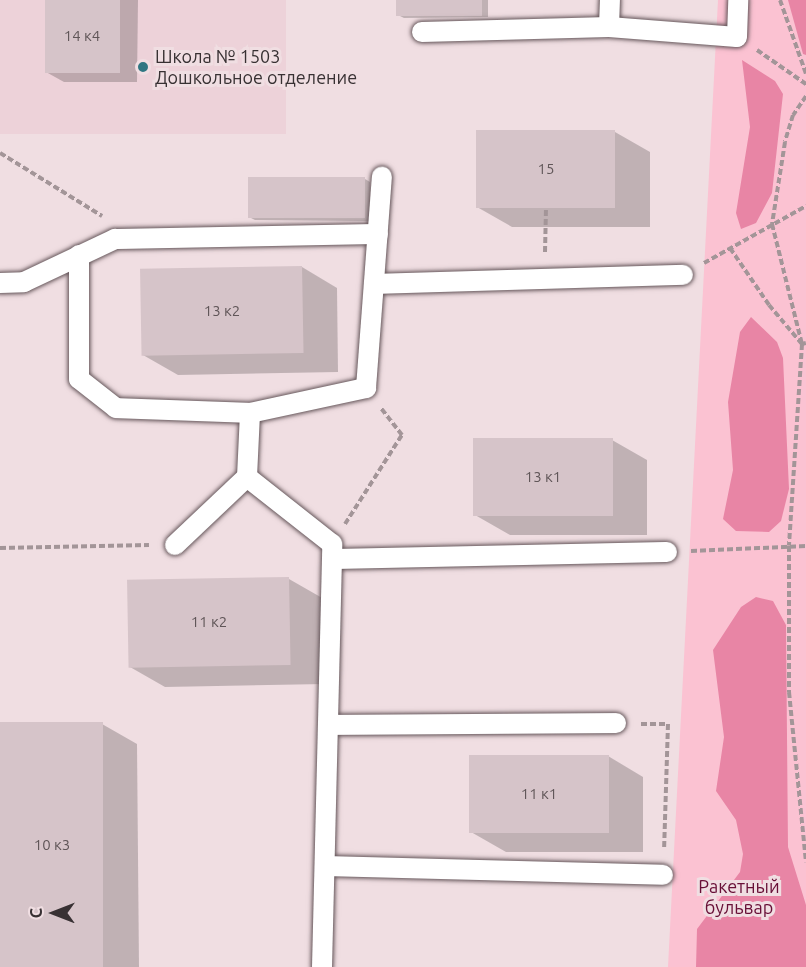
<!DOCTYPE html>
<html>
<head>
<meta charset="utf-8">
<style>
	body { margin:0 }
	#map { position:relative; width:806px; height:967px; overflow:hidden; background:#f0dee2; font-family:Ubuntu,sans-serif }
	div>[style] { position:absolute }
	.built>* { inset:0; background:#edd2d9; transform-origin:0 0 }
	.green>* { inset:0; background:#fbc2d2 }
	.forest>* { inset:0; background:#e885a5 }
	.shadow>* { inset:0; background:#0003 }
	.building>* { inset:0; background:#d6c4c9; transform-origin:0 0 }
	.path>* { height:4px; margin-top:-2px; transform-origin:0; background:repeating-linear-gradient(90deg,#a39598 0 6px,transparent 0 9px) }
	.roads { filter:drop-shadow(0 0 2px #66575b) drop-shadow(0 0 2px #66575b) }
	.lane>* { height:20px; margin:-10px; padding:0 10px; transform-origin:10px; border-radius:10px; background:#fff }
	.dots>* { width:16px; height:16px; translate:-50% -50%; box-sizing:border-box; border:3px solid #f0dee2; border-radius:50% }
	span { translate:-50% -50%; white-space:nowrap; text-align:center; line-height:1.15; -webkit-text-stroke:6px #f0dee2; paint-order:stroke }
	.number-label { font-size:15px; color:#605658 }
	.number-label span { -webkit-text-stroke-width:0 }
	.poi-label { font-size:18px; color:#383133 }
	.left { translate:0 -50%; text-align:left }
	.park-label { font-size:18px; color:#680f37 }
	.north { position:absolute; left:24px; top:883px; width:60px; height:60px; -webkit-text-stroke:4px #f0dee2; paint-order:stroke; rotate:270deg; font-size:16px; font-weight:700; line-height:24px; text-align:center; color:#383133 }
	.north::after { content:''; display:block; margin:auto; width:21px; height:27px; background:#383133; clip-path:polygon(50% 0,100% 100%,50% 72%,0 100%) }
</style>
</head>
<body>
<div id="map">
	<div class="built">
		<div style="left:0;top:0;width:286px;height:134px"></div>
	</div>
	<div class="green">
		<div style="clip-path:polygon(718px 0,806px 0,806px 967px,668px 967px)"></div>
	</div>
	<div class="forest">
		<div style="clip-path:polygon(788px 0,806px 0,806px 55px,803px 54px)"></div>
		<div style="clip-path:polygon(742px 60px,775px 81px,783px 94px,772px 193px,756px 223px,741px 229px,736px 213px,750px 127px)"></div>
		<div style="clip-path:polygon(751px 317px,777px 342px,783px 358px,789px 489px,781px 521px,769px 532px,736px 531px,723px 519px,733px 470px,728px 402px,740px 332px)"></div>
		<div style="clip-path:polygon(756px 597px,773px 601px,786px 625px,788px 847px,806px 905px,806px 967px,696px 967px,697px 929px,740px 872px,743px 854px,736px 820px,716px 791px,724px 737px,713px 650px,741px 607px)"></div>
	</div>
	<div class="shadow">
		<div style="clip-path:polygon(47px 0,138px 0,137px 82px,64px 82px,46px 72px)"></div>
		<div style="clip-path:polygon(398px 0,488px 0,488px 17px,404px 18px,398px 15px)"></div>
		<div style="clip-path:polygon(477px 132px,615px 132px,650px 152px,650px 227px,512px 227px,477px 207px)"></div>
		<div style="clip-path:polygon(365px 179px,370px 182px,370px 221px,255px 220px,249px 217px)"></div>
		<div style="clip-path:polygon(302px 267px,337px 288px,338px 372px,178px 375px,143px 355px)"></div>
		<div style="clip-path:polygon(612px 440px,647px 460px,647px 535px,510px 535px,475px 515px)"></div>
		<div style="clip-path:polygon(289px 579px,324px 599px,325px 684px,165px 687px,130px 667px)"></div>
		<div style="clip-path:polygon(102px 724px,137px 744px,139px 967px,2px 967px)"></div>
		<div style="clip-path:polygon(608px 756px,643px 777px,643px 852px,506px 852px,471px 832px)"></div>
	</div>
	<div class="building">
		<div style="left:45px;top:0;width:75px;height:73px"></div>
		<div style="left:396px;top:0;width:86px;height:16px"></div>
		<div style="left:476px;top:130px;width:139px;height:78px"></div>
		<div style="left:248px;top:177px;width:117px;height:41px"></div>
		<div style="left:302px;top:266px;width:87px;height:162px;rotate:89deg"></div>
		<div style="left:473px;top:438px;width:140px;height:78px"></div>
		<div style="left:289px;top:577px;width:88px;height:162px;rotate:89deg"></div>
		<div style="left:103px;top:722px;width:245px;height:103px;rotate:90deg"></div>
		<div style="left:469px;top:755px;width:140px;height:78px"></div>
	</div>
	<div class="path">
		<div style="left:780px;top:0;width:78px;rotate:70.6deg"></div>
		<div style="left:757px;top:50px;width:60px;rotate:34.8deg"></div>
		<div style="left:806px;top:96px;width:23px;rotate:124deg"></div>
		<div style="left:793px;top:115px;width:28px;rotate:107deg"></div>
		<div style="left:785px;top:142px;width:83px;rotate:99deg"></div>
		<div style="left:772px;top:224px;width:124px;rotate:76deg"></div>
		<div style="left:802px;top:344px;width:202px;rotate:93.7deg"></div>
		<div style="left:789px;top:546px;width:146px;rotate:90deg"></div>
		<div style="left:789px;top:692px;width:171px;rotate:84.3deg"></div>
		<div style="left:0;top:153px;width:120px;rotate:31.7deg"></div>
		<div style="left:730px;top:248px;width:69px;rotate:55.6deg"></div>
		<div style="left:769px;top:305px;width:51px;rotate:49.8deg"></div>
		<div style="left:802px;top:344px;width:4px;rotate:-14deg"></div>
		<div style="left:545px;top:252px;width:44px;rotate:-88.7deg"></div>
		<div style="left:704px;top:263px;width:117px;rotate:-29.2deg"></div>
		<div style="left:345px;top:524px;width:106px;rotate:-57.4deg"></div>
		<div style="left:402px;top:435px;width:34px;rotate:-128deg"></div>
		<div style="left:0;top:548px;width:149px;rotate:-1.2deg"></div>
		<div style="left:691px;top:551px;width:115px;rotate:-2.5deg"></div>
		<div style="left:641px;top:724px;width:27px"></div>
		<div style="left:668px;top:724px;width:125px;rotate:91.8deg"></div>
	</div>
	<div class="roads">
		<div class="lane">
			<div style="left:609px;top:27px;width:27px;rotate:-88deg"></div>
			<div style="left:422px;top:32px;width:187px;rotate:-1.5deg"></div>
			<div style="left:609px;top:27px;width:128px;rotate:4.5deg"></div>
			<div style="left:737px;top:37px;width:37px;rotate:-88deg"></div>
			<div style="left:79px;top:255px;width:124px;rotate:90deg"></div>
			<div style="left:79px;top:379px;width:47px;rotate:38.1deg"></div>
			<div style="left:116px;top:408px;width:134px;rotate:2.1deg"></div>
			<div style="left:0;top:283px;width:24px;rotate:-2deg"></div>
			<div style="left:24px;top:282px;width:101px;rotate:-25.3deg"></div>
			<div style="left:115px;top:239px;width:263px;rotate:-1.1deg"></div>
			<div style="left:374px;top:284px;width:309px;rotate:-1.7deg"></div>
			<div style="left:175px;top:545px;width:99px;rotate:-43.4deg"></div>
			<div style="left:333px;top:559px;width:334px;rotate:-1.2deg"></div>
			<div style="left:329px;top:725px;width:287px;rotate:-0.4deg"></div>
			<div style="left:325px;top:866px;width:338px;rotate:1.5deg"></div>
			<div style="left:322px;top:967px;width:423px;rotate:-88.6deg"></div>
			<div style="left:332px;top:544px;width:108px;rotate:-141.8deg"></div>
			<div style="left:247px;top:477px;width:64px;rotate:-87.3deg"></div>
			<div style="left:250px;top:413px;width:119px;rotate:-12.2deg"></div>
			<div style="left:366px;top:388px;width:212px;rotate:-85.7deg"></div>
		</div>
	</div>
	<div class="dots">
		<div style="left:143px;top:67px;background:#2f7682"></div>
	</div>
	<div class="number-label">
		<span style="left:82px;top:36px">14 к4</span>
		<span style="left:546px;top:169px">15</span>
		<span style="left:222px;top:311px">13 к2</span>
		<span style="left:543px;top:477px">13 к1</span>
		<span style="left:209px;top:622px">11 к2</span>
		<span style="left:539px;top:794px">11 к1</span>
		<span style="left:52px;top:845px">10 к3</span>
	</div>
	<div class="poi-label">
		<span class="left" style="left:155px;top:67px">Школа № 1503<br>Дошкольное отделение</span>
	</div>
	<div class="park-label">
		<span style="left:739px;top:897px">Ракетный<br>бульвар</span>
	</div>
	<div class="north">С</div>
</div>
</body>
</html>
